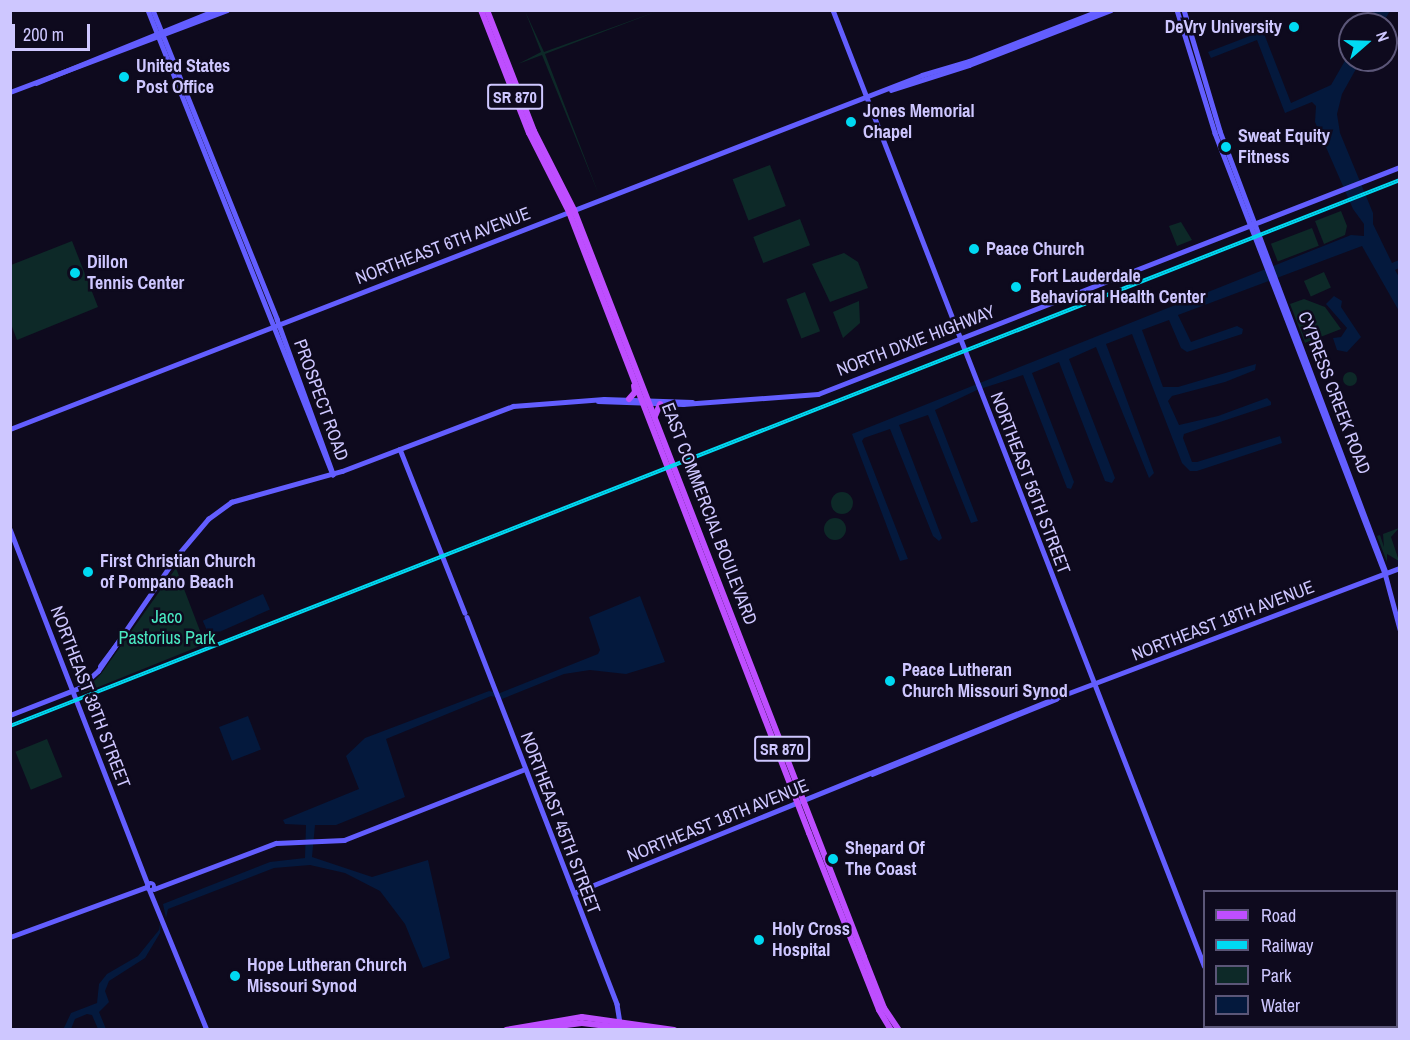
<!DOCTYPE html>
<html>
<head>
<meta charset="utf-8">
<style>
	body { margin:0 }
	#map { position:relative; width:1410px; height:1040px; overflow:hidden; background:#0e0a1e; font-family:"Archivo Narrow",sans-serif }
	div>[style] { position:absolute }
	.green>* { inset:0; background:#0d2928; transform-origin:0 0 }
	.round { border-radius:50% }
	.water>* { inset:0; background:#04193d; transform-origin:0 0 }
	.secondary>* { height:4.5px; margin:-2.25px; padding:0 2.25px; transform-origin:2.25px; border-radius:2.25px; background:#635eff }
	.secondary>.ring { margin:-2.25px; padding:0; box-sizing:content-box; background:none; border:4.5px solid #635eff; border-radius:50% }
	.primary>* { height:6px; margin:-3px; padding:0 3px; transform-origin:3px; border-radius:3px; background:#be4eff }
	.rail>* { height:4px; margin-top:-2px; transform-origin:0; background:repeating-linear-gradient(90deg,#0e0a1e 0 4.5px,#00d9f2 0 9px); box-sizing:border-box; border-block:2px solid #00d9f2 }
	.dots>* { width:16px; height:16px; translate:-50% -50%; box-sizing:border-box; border:3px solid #0e0a1e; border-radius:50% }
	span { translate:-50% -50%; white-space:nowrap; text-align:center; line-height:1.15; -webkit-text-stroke:5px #0e0a1e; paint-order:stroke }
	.shield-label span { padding:2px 4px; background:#0e0a1e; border:2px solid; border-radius:4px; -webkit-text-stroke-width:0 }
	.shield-label { font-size:16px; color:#cec7ff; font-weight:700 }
	.poi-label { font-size:18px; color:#cec7ff; font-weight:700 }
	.right { translate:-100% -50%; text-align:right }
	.left { translate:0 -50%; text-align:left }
	.street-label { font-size:18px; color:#cec7ff }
	.park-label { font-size:18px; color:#49e9c2 }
	.frame { position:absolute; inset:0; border:12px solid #cec7ff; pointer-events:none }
	.legend { position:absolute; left:1203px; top:890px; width:195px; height:138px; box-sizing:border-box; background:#0e0a1e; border:2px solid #5b5678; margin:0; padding:8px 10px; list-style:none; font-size:18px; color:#cec7ff }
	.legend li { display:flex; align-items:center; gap:12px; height:30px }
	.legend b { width:30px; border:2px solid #5b5678 }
	.north { position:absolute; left:1338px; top:12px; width:60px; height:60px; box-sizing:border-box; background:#0e0a1e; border:2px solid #5b5678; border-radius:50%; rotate:70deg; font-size:16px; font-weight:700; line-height:24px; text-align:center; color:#cec7ff }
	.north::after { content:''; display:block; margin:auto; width:21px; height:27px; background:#00d9f2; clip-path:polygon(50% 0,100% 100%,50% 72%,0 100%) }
	.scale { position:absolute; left:12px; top:24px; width:78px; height:27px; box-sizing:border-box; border:3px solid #cec7ff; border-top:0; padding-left:8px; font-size:18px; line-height:21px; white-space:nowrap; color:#cec7ff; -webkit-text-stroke:4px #0e0a1e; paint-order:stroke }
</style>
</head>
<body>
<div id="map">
	<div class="green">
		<div style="clip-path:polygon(525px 11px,544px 52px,658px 11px,545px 54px,599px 195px,542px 55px,518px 64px,541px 52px)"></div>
		<div style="left:770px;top:165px;width:44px;height:40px;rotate:69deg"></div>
		<div style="clip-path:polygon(1341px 211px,1347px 226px,1345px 235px,1324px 244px,1315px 221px)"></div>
		<div style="left:800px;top:219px;width:28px;height:50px;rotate:69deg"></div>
		<div style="clip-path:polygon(1181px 222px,1192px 240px,1177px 246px,1169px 226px)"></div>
		<div style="left:1312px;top:228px;width:19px;height:44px;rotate:69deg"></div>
		<div style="clip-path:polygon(72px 241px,98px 307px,17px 340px,11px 324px,11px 265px)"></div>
		<div style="clip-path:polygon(844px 253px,858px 262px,868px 288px,830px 302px,812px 264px)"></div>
		<div style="left:1324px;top:272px;width:17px;height:22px;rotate:66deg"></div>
		<div style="left:805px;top:292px;width:42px;height:20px;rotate:69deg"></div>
		<div style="clip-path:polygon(1304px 299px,1325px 307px,1341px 329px,1305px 343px,1290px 304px)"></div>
		<div style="clip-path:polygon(859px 301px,860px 323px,843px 338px,833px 312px)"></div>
		<div class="round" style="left:1343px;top:372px;width:14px;height:14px"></div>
		<div class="round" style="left:831px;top:492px;width:22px;height:22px"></div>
		<div class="round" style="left:824px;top:518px;width:22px;height:22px"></div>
		<div style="clip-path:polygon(1399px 528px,1391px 537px,1399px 561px,1387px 554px,1387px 562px,1377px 536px,1380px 535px,1384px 547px,1383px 534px)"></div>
		<div style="clip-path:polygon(176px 568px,205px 644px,81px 694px,101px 674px)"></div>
		<div style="left:47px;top:739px;width:41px;height:34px;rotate:68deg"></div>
	</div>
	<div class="water">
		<div style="clip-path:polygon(1374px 11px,1390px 11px,1382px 24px,1366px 24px)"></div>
		<div style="clip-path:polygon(1263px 31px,1291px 103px,1331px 85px,1350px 52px,1350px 60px,1361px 60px,1342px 94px,1337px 114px,1340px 133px,1373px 213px,1373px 224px,1392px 263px,1399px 260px,1399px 268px,1395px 270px,1399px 277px,1399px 311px,1362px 246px,1178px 315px,1191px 342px,1237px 326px,1243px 329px,1242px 334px,1187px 352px,1181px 348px,1169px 320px,1142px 330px,1163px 387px,1178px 387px,1256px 364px,1255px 370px,1225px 382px,1172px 396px,1168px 401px,1179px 425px,1218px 416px,1267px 398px,1271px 402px,1271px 405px,1184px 434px,1183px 438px,1192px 462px,1197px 462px,1280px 436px,1282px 443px,1197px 471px,1190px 471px,1182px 463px,1132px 334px,1106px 344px,1154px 473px,1149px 478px,1096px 347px,1069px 359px,1115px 478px,1112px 483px,1105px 481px,1059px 362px,1032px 373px,1074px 482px,1071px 489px,1067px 488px,1023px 375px,977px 390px,935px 410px,978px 521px,971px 523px,928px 415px,899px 425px,942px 538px,939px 541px,933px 536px,890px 429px,864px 438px,862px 441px,908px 559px,900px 561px,852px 434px,1351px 235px,1364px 236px,1364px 224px,1353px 209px,1315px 122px,1316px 106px,1312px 102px,1285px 113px,1257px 40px,1211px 58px,1208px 52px)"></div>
		<div style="clip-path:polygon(1334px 296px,1342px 301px,1341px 307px,1361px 337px,1347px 352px,1337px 350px,1333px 338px,1341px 337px,1347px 328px,1326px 304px)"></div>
		<div style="left:263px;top:594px;width:17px;height:66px;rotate:66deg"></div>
		<div style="clip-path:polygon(640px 596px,665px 662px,626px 674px,590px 670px,564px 674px,502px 699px,491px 696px,386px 739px,405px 797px,336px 825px,315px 825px,312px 857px,372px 877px,428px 860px,450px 958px,423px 968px,405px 924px,380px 891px,345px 873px,310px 865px,274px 868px,168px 909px,166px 918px,163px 904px,270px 862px,305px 858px,306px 825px,285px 824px,283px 820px,359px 789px,346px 756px,365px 738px,489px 691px,500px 693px,598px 654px,600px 650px,589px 617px)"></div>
		<div style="left:248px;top:716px;width:36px;height:31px;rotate:69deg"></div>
		<div style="clip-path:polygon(161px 918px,160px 933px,145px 958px,109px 981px,105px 991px,109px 1002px,99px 1012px,106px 1029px,98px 1029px,92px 1015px,87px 1014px,75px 1019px,71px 1029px,63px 1030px,71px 1013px,97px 1003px,99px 984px,107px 974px,138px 956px,159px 930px)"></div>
	</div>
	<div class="secondary">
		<div style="left:148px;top:10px;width:500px;rotate:68.3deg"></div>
		<div style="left:153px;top:10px;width:333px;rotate:68.1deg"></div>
		<div style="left:277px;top:319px;width:165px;rotate:70.1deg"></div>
		<div style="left:833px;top:10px;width:1025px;rotate:68.77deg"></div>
		<div style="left:1177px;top:10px;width:129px;rotate:72.8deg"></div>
		<div style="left:1215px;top:133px;width:472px;rotate:68.9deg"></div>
		<div style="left:1385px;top:573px;width:58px;rotate:75deg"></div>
		<div style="left:1184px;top:10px;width:126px;rotate:73.4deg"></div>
		<div style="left:1220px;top:131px;width:470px;rotate:69.4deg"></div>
		<div style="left:36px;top:83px;width:194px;rotate:-22.1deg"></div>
		<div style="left:891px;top:90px;width:82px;rotate:-17.8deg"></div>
		<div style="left:969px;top:65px;width:152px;rotate:-21.2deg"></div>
		<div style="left:10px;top:92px;width:232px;rotate:-20.7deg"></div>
		<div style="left:598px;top:401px;width:85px;rotate:2deg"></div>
		<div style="left:683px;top:404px;width:135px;rotate:-4.2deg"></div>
		<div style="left:818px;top:394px;width:625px;rotate:-21.31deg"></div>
		<div style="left:10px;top:429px;width:978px;rotate:-21.21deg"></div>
		<div style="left:922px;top:75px;width:49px;rotate:-16.6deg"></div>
		<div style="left:969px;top:61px;width:142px;rotate:-21.1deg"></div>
		<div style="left:400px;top:449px;width:176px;rotate:68.4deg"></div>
		<div style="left:10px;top:529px;width:381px;rotate:68.8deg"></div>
		<div style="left:467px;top:617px;width:415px;rotate:68.8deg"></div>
		<div style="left:617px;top:1004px;width:19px;rotate:81deg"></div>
		<div style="left:100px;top:666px;width:35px;rotate:-53deg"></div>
		<div style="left:10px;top:715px;width:74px;rotate:-21.4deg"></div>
		<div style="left:79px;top:688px;width:25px;rotate:-42deg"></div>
		<div style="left:98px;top:671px;width:138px;rotate:-55.6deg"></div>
		<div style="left:176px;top:557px;width:50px;rotate:-49.9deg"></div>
		<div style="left:208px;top:519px;width:29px;rotate:-36deg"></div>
		<div style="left:231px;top:502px;width:115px;rotate:-15.6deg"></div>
		<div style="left:342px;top:471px;width:183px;rotate:-20.8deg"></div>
		<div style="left:513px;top:406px;width:91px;rotate:-4.4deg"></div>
		<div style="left:604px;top:399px;width:88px;rotate:2deg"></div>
		<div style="left:872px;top:774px;width:199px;rotate:-22.2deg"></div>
		<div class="ring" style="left:147.5px;top:883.5px;width:2.5px;height:2.5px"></div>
		<div style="left:154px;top:889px;width:130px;rotate:-20.7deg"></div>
		<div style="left:276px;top:843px;width:68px;rotate:-2.5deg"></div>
		<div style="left:344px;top:840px;width:194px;rotate:-21.4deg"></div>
		<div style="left:150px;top:891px;width:150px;rotate:67.7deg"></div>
		<div style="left:574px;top:893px;width:517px;rotate:-22.05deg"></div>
		<div style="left:1053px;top:699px;width:371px;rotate:-20.7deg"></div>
		<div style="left:10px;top:937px;width:146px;rotate:-20.1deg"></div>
		<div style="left:1229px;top:1026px;width:4px;rotate:76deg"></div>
	</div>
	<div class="primary">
		<div style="left:481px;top:10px;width:132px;rotate:68.7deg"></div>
		<div style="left:529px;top:133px;width:89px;rotate:63.1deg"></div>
		<div style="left:569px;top:212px;width:666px;rotate:68.87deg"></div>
		<div style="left:809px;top:833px;width:190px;rotate:68.4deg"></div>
		<div style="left:879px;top:1010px;width:23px;rotate:59deg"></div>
		<div style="left:487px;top:10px;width:130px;rotate:68.8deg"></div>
		<div style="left:534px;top:131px;width:89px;rotate:63.1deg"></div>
		<div style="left:574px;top:210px;width:801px;rotate:68.78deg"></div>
		<div style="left:864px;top:957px;width:55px;rotate:68.6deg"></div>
		<div style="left:884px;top:1008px;width:27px;rotate:56deg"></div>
		<div style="left:629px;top:399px;width:9px;rotate:-49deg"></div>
		<div style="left:635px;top:392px;width:6px;rotate:-99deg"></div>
		<div style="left:655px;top:416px;width:13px;rotate:-67deg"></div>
		<div style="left:506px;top:1030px;width:77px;rotate:-9.7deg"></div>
		<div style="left:582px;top:1017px;width:93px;rotate:8deg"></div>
		<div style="left:529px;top:1030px;width:53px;rotate:-7.5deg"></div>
		<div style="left:582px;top:1023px;width:59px;rotate:6.8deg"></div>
	</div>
	<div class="rail">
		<div style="left:10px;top:726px;width:1493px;rotate:-21.45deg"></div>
	</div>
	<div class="dots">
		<div style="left:1294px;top:27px;background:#00d9f2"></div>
		<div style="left:124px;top:77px;background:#00d9f2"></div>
		<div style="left:851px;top:122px;background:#00d9f2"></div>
		<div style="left:1226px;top:147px;background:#00d9f2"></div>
		<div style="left:974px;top:249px;background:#00d9f2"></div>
		<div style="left:75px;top:273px;background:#00d9f2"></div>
		<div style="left:1016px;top:287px;background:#00d9f2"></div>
		<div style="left:88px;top:572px;background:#00d9f2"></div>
		<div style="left:890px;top:681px;background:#00d9f2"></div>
		<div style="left:833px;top:859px;background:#00d9f2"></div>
		<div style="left:759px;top:940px;background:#00d9f2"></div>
		<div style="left:235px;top:976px;background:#00d9f2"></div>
	</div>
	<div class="shield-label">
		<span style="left:515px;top:97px">SR 870</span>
		<span style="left:782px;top:749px">SR 870</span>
	</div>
	<div class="poi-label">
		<span class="right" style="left:1282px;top:27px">DeVry University</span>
		<span class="left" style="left:136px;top:77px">United States<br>Post Office</span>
		<span class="left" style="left:863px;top:122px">Jones Memorial<br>Chapel</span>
		<span class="left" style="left:1238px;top:147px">Sweat Equity<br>Fitness</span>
		<span class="left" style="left:986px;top:249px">Peace Church</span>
		<span class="left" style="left:87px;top:273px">Dillon<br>Tennis Center</span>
		<span class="left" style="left:1030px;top:287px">Fort Lauderdale<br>Behavioral Health Center</span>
		<span class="left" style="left:100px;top:572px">First Christian Church<br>of Pompano Beach</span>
		<span class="left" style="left:902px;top:681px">Peace Lutheran<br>Church Missouri Synod</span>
		<span class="left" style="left:845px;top:859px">Shepard Of<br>The Coast</span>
		<span class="left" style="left:772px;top:940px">Holy Cross<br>Hospital</span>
		<span class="left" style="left:247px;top:976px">Hope Lutheran Church<br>Missouri Synod</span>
	</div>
	<div class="street-label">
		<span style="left:443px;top:246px;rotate:-21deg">NORTHEAST 6TH AVENUE</span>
		<span style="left:916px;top:341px;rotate:-21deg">NORTH DIXIE HIGHWAY</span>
		<span style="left:1334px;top:393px;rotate:69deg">CYPRESS CREEK ROAD</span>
		<span style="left:321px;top:400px;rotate:70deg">PROSPECT ROAD</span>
		<span style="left:1030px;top:483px;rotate:69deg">NORTHEAST 56TH STREET</span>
		<span style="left:709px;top:514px;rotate:69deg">EAST COMMERCIAL BOULEVARD</span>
		<span style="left:1223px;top:621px;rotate:-21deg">NORTHEAST 18TH AVENUE</span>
		<span style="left:90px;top:697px;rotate:69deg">NORTHEAST 38TH STREET</span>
		<span style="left:718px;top:821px;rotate:-22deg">NORTHEAST 18TH AVENUE</span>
		<span style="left:560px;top:823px;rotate:69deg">NORTHEAST 45TH STREET</span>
	</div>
	<div class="park-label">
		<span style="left:167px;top:628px">Jaco<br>Pastorius Park</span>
	</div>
	<div class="frame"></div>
	<ul class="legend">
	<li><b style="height:8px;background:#be4eff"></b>Road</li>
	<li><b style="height:8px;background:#00d9f2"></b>Railway</li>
	<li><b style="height:16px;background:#0d2928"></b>Park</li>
	<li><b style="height:16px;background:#04193d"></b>Water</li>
	</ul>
	<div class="north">N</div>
	<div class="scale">200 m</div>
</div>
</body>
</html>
